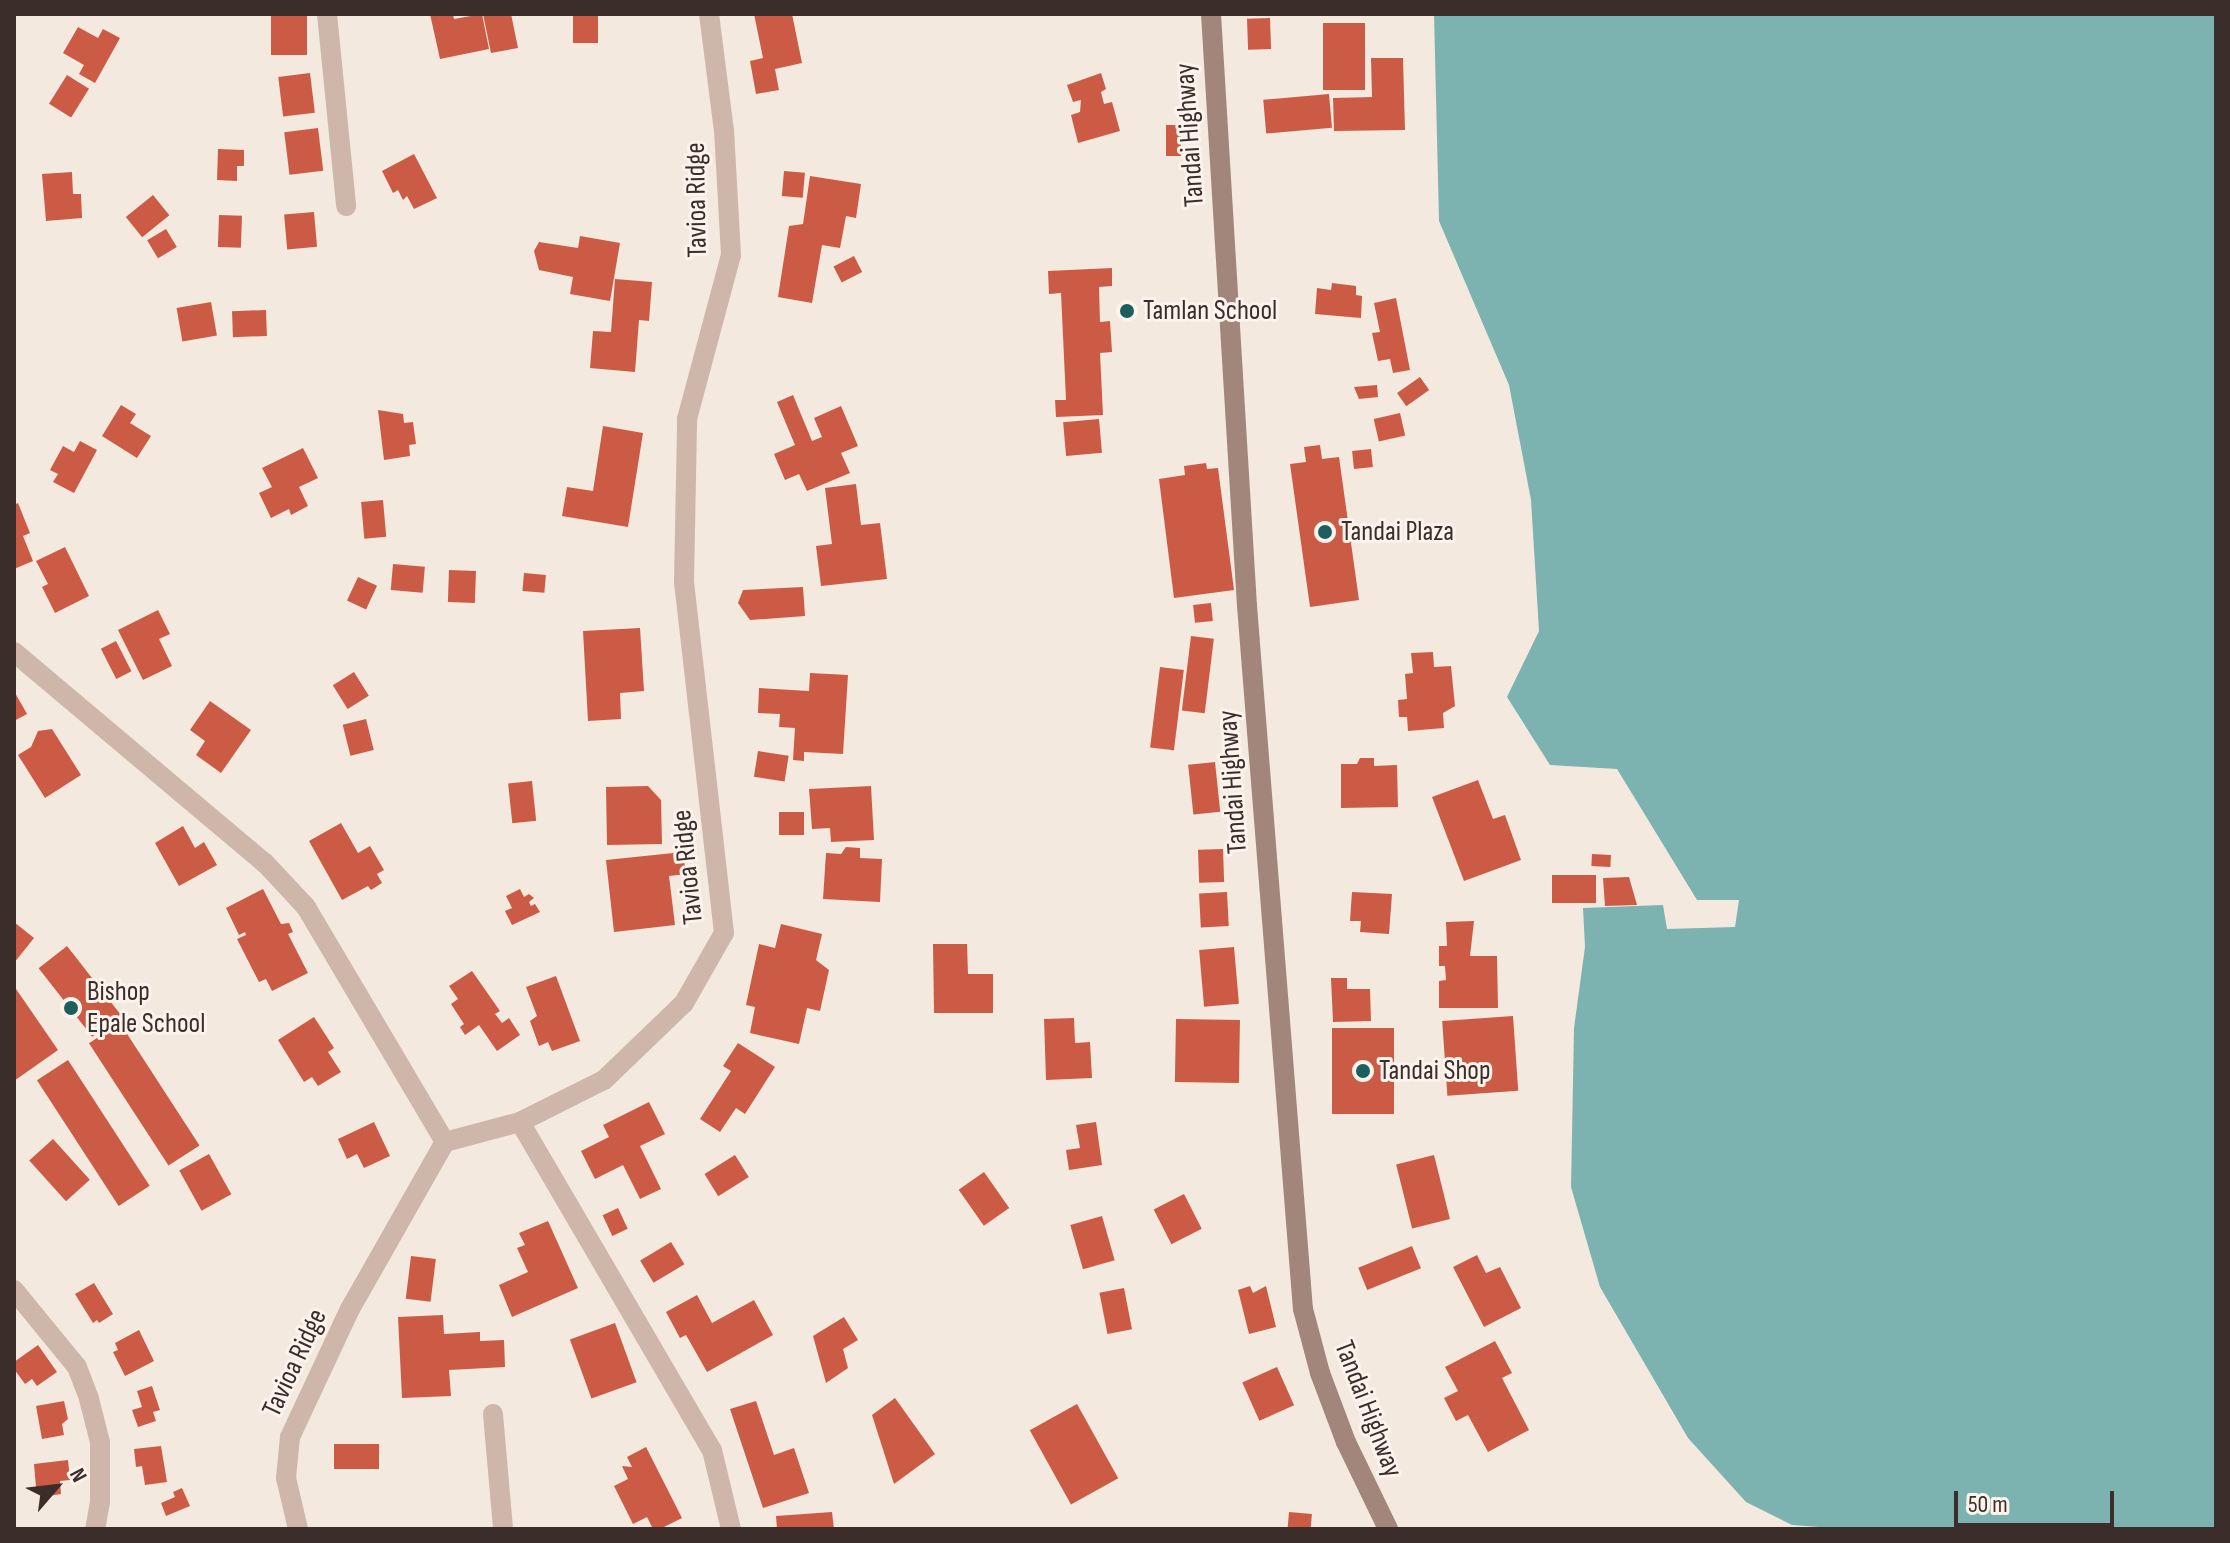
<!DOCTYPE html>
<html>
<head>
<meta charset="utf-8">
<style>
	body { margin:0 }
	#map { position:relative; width:2230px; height:1543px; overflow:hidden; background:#f4e9df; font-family:"Sofia Sans Condensed",sans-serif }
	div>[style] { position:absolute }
	.water>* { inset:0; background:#7cb3b1 }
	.building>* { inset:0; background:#cc5b45; transform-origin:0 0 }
	.street>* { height:20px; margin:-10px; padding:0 10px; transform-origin:10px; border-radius:10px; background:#ceb7aa }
	.secondary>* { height:20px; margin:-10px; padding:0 10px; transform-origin:10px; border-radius:10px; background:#a2867b }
	.dots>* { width:22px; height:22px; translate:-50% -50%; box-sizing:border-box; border:4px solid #fbf3ec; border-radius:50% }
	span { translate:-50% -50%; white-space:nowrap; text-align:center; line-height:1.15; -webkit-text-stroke:6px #fbf3ec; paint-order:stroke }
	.street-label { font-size:28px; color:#3b2e2a }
	.poi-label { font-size:28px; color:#3b2e2a }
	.left { translate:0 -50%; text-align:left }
	.frame { position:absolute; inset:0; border:16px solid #3b2e2a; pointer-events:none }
	.north { position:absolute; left:16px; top:1447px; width:80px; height:80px; -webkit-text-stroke:6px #fbf3ec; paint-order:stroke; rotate:62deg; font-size:22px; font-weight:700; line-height:32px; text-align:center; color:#3b2e2a }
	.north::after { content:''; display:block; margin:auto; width:28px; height:36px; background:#3b2e2a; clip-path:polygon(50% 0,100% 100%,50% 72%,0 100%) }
	.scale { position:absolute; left:1954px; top:1491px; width:160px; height:36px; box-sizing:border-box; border:4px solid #3b2e2a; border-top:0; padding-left:10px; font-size:24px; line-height:28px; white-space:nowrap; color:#3b2e2a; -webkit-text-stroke:6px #fbf3ec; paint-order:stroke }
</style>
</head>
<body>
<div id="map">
	<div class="water">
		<div style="clip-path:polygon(1434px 14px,2216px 14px,2216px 1529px,1846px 1529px,1792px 1525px,1746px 1502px,1688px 1438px,1600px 1287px,1571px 1187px,1574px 1028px,1585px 947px,1583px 908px,1663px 905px,1667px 929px,1735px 927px,1739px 900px,1697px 900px,1617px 769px,1550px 765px,1507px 697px,1539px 631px,1531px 500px,1509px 385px,1439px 221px)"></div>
	</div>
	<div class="building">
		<div style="left:271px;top:14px;width:36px;height:41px"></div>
		<div style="clip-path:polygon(430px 14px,453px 14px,454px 19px,482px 14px,489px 49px,440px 59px)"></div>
		<div style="clip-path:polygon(483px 14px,511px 14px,518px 48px,491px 53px)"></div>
		<div style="left:573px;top:14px;width:25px;height:29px"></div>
		<div style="clip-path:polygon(754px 14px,792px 14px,802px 63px,775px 69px,779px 90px,756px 94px,750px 61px,763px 58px)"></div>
		<div style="left:1270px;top:18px;width:31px;height:23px;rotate:88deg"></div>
		<div style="left:1323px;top:23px;width:42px;height:67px"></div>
		<div style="clip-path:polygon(78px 27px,98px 38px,103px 29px,120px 38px,95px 83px,79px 74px,84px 65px,63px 53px)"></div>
		<div style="clip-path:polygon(1371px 58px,1403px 58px,1405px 130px,1334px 131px,1333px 98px,1372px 97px)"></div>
		<div style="left:310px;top:73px;width:40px;height:32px;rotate:83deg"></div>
		<div style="clip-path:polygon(1101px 73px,1106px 89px,1101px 92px,1104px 104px,1112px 102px,1120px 131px,1078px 143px,1071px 115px,1080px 112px,1081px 100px,1073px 102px,1067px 85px)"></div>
		<div style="left:67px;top:75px;width:26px;height:34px;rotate:32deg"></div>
		<div style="left:1329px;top:94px;width:34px;height:66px;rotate:85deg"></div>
		<div style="left:1166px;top:125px;width:15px;height:31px"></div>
		<div style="left:318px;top:128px;width:43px;height:34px;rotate:83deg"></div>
		<div style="clip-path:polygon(218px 149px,244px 150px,244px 166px,237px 166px,237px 181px,217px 180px)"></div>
		<div style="clip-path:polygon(414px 154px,437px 198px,414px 209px,407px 196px,403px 200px,398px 190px,393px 193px,382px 171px)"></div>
		<div style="left:784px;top:171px;width:21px;height:25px;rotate:5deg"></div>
		<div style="clip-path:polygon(72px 172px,73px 194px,81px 194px,82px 218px,46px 221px,42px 174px)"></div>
		<div style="clip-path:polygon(810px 176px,861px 184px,856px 218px,846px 216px,840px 248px,822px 245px,812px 303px,778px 297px,789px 226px,803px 224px)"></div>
		<div style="left:153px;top:195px;width:26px;height:35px;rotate:51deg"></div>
		<div style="left:314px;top:212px;width:35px;height:30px;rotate:85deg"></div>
		<div style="left:219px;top:215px;width:23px;height:32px;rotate:2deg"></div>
		<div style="left:166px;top:229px;width:21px;height:22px;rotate:59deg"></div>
		<div style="clip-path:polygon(580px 236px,620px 243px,610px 301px,570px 294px,573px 277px,539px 270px,534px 251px,539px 242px,578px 248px)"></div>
		<div style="left:854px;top:256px;width:18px;height:23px;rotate:63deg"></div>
		<div style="clip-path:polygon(1112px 268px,1112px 286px,1099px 287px,1100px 322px,1110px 321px,1112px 352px,1100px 353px,1103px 415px,1056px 417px,1055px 400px,1066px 400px,1061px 293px,1049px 294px,1048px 271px)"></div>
		<div style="clip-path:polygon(615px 279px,652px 282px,649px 321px,639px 320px,635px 372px,590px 368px,593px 331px,611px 332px)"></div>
		<div style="clip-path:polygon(1332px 283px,1356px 286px,1356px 295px,1362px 296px,1361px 318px,1315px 314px,1317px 288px,1331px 290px)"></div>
		<div style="clip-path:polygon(1396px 298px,1410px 370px,1393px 373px,1390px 359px,1378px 361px,1372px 333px,1380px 332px,1374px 303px)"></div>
		<div style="left:211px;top:302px;width:34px;height:35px;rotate:80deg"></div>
		<div style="left:266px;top:310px;width:26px;height:34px;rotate:88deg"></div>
		<div style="left:1420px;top:377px;width:16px;height:28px;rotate:55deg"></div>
		<div style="clip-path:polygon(1377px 385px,1378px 397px,1359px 399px,1354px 387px)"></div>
		<div style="clip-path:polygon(793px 395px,812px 441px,822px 437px,814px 418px,841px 406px,858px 446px,841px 453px,850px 473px,807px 491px,799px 474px,785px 480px,774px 454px,795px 445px,777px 402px)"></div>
		<div style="clip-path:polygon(121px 405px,136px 414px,130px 423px,151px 436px,137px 458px,102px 436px)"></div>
		<div style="clip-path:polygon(378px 410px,403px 414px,404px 423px,413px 422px,416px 444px,409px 445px,410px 456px,384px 460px)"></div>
		<div style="left:1400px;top:413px;width:23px;height:27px;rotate:77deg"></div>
		<div style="left:1099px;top:419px;width:34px;height:36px;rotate:85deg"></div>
		<div style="clip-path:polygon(603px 426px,643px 433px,628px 527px,562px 516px,567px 487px,593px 491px)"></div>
		<div style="clip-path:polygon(80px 441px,97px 450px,74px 493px,53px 482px,58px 474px,50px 470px,63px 446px,74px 452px)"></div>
		<div style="clip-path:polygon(1320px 445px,1322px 459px,1339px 457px,1359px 600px,1310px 607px,1290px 464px,1306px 462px,1304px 447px)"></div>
		<div style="clip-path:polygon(303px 448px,318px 478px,299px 487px,308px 506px,291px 515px,289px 509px,271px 518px,259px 493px,272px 487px,262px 468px)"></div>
		<div style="left:1371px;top:449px;width:18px;height:19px;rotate:84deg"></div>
		<div style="clip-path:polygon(1206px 463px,1207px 469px,1218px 468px,1234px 590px,1174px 598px,1159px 479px,1185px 475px,1184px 466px)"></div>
		<div style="clip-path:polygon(856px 484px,861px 525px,880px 523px,887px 579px,821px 586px,816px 546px,832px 544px,825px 488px)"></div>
		<div style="left:383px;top:500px;width:37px;height:22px;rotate:85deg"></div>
		<div style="clip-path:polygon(18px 503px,30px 533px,23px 536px,33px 561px,14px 569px,14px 505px)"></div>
		<div style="clip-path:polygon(65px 547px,89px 596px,55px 613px,42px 587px,48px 584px,36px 561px)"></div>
		<div style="left:393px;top:564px;width:32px;height:26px;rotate:5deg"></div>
		<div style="left:449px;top:570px;width:27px;height:32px;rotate:2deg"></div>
		<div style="left:524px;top:573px;width:22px;height:18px;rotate:5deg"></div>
		<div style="left:358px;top:577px;width:21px;height:26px;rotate:25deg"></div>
		<div style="clip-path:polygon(803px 587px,805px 616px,750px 620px,738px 603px,743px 590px)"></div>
		<div style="left:1211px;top:603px;width:18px;height:18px;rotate:84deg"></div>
		<div style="clip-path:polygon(158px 610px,170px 634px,159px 639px,172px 666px,143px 680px,118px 630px)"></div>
		<div style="clip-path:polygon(640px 628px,644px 691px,620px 693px,621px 719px,588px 721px,583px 631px)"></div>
		<div style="left:1191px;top:636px;width:23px;height:75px;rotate:7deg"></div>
		<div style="left:116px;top:641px;width:34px;height:17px;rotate:63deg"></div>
		<div style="clip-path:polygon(1433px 652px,1434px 667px,1451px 666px,1455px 706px,1443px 713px,1444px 728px,1408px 731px,1407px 717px,1399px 717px,1398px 700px,1407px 699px,1405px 674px,1413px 673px,1411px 653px)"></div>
		<div style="left:1160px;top:667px;width:24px;height:81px;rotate:7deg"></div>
		<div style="left:354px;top:672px;width:28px;height:25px;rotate:58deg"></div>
		<div style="clip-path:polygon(810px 673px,848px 675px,843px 754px,804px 752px,804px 761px,793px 760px,795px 728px,779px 727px,780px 714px,758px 713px,759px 688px,809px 691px)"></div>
		<div style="clip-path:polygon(14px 691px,27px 714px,14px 721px)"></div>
		<div style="clip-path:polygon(210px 701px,251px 730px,221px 773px,196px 755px,205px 741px,190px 730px)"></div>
		<div style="left:366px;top:719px;width:32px;height:24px;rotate:76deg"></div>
		<div style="clip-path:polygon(52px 729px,81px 775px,45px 798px,18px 755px,31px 747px,38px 731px)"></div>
		<div style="left:758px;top:751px;width:31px;height:26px;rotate:9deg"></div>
		<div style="clip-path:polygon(1360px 758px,1374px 758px,1374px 766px,1397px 765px,1398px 807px,1341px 808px,1341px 764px,1357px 764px)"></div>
		<div style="left:1215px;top:762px;width:50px;height:27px;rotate:84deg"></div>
		<div style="clip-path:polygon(1478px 780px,1493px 819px,1505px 815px,1521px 860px,1464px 881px,1432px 797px)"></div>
		<div style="left:532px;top:781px;width:40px;height:24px;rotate:84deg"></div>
		<div style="clip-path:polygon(648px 786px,661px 800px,662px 844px,607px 845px,606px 787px)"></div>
		<div style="clip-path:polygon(871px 786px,874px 840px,831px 842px,830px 828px,812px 829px,809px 789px)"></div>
		<div style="left:779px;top:812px;width:25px;height:23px"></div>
		<div style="clip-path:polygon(341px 823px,358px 853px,370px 846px,384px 870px,377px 874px,382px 883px,371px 890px,368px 886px,342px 900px,309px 841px)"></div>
		<div style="clip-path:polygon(183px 826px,195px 848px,204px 842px,217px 865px,179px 886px,155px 843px)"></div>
		<div style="clip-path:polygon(846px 847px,860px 848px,860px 858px,882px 859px,880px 902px,823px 899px,826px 853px,841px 854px)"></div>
		<div style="left:1223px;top:849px;width:33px;height:25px;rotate:88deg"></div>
		<div style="clip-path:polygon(683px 852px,686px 874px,669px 876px,675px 925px,614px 932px,606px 860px)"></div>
		<div style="left:1592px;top:854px;width:19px;height:12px;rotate:3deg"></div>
		<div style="left:1552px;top:875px;width:44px;height:28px"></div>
		<div style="clip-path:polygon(1629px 877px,1637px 905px,1605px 906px,1603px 878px)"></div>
		<div style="clip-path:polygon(263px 889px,281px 924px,289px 923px,293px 932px,288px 934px,308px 973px,272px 991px,266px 979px,259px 982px,237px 939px,246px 935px,245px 932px,239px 935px,226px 908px)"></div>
		<div style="clip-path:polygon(520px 889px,524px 897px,529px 894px,534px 898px,529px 902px,531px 906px,535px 904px,540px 912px,512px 925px,505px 911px,512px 908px,506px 896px)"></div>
		<div style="left:1227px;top:892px;width:34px;height:28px;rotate:87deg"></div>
		<div style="clip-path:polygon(1352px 892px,1392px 894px,1389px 934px,1360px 932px,1361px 921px,1350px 921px)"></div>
		<div style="clip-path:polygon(1474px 921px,1470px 956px,1497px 956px,1498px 1008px,1439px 1008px,1439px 981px,1446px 980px,1445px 966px,1439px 966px,1439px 946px,1447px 946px,1446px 922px)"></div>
		<div style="clip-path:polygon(14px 922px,34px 938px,14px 963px)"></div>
		<div style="clip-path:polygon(781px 924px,822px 934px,816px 960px,829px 970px,820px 1011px,807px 1008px,799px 1044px,750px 1033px,755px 1007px,746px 1005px,759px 944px,775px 948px)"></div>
		<div style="clip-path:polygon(933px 944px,967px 944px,968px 974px,993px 974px,993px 1013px,934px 1013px)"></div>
		<div style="left:67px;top:946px;width:87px;height:36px;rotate:52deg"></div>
		<div style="left:1234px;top:947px;width:57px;height:35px;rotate:85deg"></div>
		<div style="clip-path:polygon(472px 971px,500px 1011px,495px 1014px,502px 1023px,509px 1018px,520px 1035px,497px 1051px,479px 1025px,465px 1035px,460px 1027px,464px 1024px,451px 1004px,458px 999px,449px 986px)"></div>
		<div style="clip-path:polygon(556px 976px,580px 1041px,552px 1051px,548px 1042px,539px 1046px,530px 1021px,537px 1016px,526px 987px)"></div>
		<div style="clip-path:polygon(1331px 978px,1347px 978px,1347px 989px,1370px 989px,1371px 1021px,1333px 1022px)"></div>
		<div style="clip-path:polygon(14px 986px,58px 1050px,14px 1081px)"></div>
		<div style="left:1513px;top:1016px;width:75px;height:71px;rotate:86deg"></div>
		<div style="clip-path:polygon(314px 1017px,334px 1048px,328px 1052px,341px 1072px,318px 1086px,312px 1077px,304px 1082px,278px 1040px)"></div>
		<div style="clip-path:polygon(1074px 1018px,1075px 1043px,1090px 1042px,1092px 1078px,1046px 1080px,1044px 1019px)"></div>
		<div style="left:1176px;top:1019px;width:64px;height:63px;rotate:1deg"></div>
		<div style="left:120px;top:1023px;width:146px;height:37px;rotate:57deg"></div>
		<div style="left:1332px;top:1028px;width:62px;height:86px"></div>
		<div style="clip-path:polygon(738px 1043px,775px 1067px,745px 1114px,736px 1108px,720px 1132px,700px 1119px,731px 1071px,723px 1066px)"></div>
		<div style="left:68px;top:1060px;width:150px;height:37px;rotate:57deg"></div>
		<div style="clip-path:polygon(649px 1102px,665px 1134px,640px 1146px,661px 1189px,640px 1199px,623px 1165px,595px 1179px,581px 1151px,609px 1137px,603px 1125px)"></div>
		<div style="clip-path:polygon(374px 1122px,390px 1156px,364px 1168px,357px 1154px,347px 1159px,338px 1139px)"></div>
		<div style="clip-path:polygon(1096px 1122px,1102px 1165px,1069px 1170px,1066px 1150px,1080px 1148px,1076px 1125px)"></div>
		<div style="left:53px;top:1139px;width:55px;height:32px;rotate:48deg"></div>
		<div style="left:209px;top:1154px;width:46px;height:34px;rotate:61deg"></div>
		<div style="left:735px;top:1155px;width:26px;height:36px;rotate:58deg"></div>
		<div style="left:1434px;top:1155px;width:66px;height:39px;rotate:76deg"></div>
		<div style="left:984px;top:1172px;width:44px;height:31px;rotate:55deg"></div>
		<div style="left:1184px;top:1194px;width:39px;height:34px;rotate:63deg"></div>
		<div style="left:618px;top:1208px;width:23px;height:17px;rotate:65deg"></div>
		<div style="left:1102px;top:1216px;width:46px;height:33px;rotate:74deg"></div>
		<div style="clip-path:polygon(548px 1221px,578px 1288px,512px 1317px,499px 1285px,528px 1272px,517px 1248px,525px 1245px,519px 1233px)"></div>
		<div style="left:671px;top:1242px;width:26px;height:36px;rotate:59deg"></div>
		<div style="left:1412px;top:1246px;width:24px;height:58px;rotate:68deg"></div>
		<div style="clip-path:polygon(1477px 1255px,1486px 1273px,1500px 1267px,1521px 1308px,1484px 1327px,1453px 1267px)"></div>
		<div style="left:411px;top:1256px;width:25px;height:43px;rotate:7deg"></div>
		<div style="clip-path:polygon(94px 1283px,113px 1314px,99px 1323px,97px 1320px,93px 1323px,75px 1294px)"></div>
		<div style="clip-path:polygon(1250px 1286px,1253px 1293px,1266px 1286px,1276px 1327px,1249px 1334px,1238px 1290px)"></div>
		<div style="left:1124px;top:1288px;width:42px;height:25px;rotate:79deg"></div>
		<div style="clip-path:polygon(697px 1295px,712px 1323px,754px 1300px,773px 1335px,707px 1372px,686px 1335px,680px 1338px,666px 1312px)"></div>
		<div style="clip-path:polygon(443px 1315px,444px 1334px,480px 1332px,480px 1341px,504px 1340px,505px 1367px,449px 1370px,451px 1396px,402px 1398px,398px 1317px)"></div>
		<div style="clip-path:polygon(844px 1317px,858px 1340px,843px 1349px,848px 1368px,826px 1383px,813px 1336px)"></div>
		<div style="left:615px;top:1323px;width:63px;height:48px;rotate:70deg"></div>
		<div style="clip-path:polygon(139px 1330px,154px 1361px,125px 1376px,113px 1352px,118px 1350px,115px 1343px)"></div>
		<div style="clip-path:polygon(1495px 1341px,1512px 1373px,1502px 1378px,1529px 1430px,1488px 1452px,1468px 1415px,1456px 1421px,1444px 1398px,1458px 1391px,1445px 1367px)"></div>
		<div style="clip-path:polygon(38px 1345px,57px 1372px,37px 1386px,32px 1379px,25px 1384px,14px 1369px,14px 1362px)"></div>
		<div style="left:1277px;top:1367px;width:42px;height:38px;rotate:66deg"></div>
		<div style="clip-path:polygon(152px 1386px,160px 1410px,153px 1412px,156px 1421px,138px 1427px,132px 1410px,142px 1407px,137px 1391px)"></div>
		<div style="clip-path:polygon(895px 1398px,935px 1454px,894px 1484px,872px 1415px)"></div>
		<div style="clip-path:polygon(64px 1401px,68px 1419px,62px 1424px,64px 1435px,42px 1439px,36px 1406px)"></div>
		<div style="clip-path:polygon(756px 1401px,774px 1455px,794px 1448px,809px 1493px,763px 1508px,730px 1409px)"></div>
		<div style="left:1077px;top:1404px;width:85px;height:54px;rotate:61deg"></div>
		<div style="left:334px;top:1444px;width:45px;height:25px"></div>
		<div style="clip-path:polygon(161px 1446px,167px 1482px,145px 1485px,142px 1466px,136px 1467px,134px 1449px)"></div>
		<div style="clip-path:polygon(646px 1447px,682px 1518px,660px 1529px,653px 1529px,647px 1517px,633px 1524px,614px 1486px,628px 1479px,622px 1466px,632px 1467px,627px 1457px)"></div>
		<div style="clip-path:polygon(68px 1460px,70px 1480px,60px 1481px,61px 1494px,42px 1497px,40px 1487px,36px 1487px,34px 1464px)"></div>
		<div style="clip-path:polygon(182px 1488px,190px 1506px,166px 1516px,161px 1503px,175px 1497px,173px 1492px)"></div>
		<div style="clip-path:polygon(832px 1512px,834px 1529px,777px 1529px,776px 1516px)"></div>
		<div style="left:1289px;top:1512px;width:23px;height:17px;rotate:5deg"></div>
	</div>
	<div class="street">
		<div style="left:327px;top:14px;width:193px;rotate:84.3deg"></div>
		<div style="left:14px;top:652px;width:328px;rotate:40.1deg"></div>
		<div style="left:265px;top:863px;width:60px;rotate:47deg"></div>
		<div style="left:306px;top:907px;width:273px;rotate:59.4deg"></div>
		<div style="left:520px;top:1122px;width:380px;rotate:59.7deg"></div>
		<div style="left:712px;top:1450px;width:81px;rotate:76.5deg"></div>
		<div style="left:14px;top:1290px;width:99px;rotate:50.7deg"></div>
		<div style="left:77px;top:1367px;width:34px;rotate:69deg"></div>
		<div style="left:89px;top:1399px;width:44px;rotate:75.7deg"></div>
		<div style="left:100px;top:1442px;width:60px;rotate:90deg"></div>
		<div style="left:100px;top:1502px;width:27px;rotate:100deg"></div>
		<div style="left:493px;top:1414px;width:115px;rotate:85deg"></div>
		<div style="left:298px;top:1529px;width:52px;rotate:-103.2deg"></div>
		<div style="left:286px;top:1478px;width:41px;rotate:-84.4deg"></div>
		<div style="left:290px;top:1437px;width:141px;rotate:-64.9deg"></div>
		<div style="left:350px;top:1309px;width:192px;rotate:-60.4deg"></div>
		<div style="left:445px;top:1142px;width:78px;rotate:-14.9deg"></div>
		<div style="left:520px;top:1122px;width:94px;rotate:-26.6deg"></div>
		<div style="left:604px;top:1080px;width:111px;rotate:-43.9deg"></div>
		<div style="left:684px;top:1003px;width:81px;rotate:-60.3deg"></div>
		<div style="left:724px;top:933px;width:353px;rotate:-96.5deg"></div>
		<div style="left:684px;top:582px;width:163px;rotate:-88.9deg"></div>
		<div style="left:687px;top:419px;width:170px;rotate:-75deg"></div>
		<div style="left:731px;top:255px;width:124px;rotate:-93.2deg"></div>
		<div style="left:724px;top:131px;width:118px;rotate:-97.3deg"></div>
	</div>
	<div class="secondary">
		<div style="left:1211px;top:14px;width:593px;rotate:86.52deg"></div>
		<div style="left:1247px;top:606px;width:705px;rotate:85.45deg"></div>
		<div style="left:1303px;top:1309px;width:66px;rotate:75.1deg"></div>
		<div style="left:1320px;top:1373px;width:74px;rotate:69.4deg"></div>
		<div style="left:1346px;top:1442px;width:97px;rotate:64.2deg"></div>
	</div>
	<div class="dots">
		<div style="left:1127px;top:311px;background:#1c5f5e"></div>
		<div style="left:1325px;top:532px;background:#1c5f5e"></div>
		<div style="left:71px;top:1008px;background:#1c5f5e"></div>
		<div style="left:1363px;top:1071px;background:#1c5f5e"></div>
	</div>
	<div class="street-label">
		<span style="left:1190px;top:135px;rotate:-94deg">Tandai Highway</span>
		<span style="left:697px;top:200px;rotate:-91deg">Tavioa Ridge</span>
		<span style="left:1233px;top:782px;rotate:-94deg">Tandai Highway</span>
		<span style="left:688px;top:867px;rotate:-96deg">Tavioa Ridge</span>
		<span style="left:295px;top:1363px;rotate:-65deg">Tavioa Ridge</span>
		<span style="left:1368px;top:1409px;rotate:69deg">Tandai Highway</span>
	</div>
	<div class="poi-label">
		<span class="left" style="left:1143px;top:311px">Tamlan School</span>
		<span class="left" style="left:1341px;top:532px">Tandai Plaza</span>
		<span class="left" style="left:87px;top:1008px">Bishop<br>Epale School</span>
		<span class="left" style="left:1379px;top:1071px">Tandai Shop</span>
	</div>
	<div class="frame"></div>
	<div class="north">N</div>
	<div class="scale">50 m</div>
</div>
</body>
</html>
